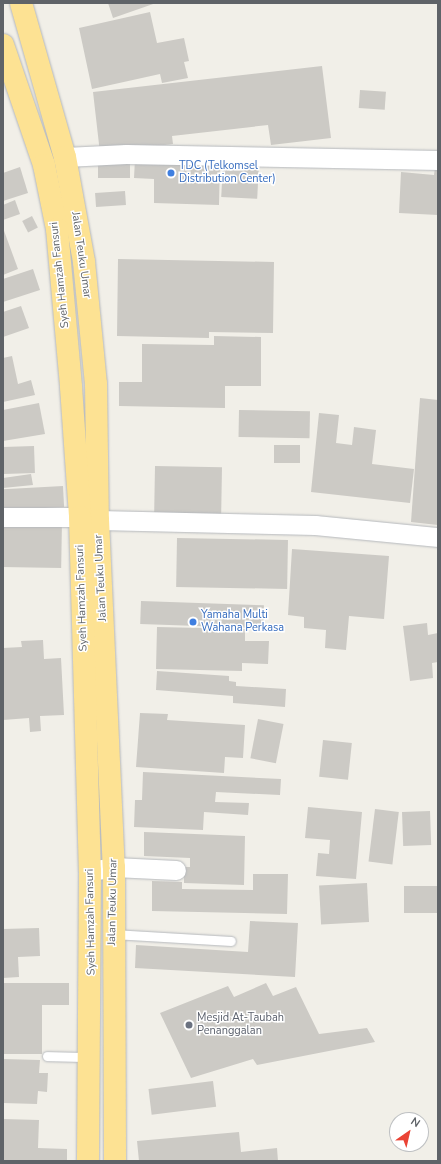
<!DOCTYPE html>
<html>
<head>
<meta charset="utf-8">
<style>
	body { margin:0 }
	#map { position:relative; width:441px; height:1164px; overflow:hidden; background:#f1efe8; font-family:"Nunito Sans",sans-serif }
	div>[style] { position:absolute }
	.building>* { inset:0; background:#cccac5; transform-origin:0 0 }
	.roads { filter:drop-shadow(0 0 1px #b5b8bc) drop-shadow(0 0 1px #b5b8bc) }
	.lane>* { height:9px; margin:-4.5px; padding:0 4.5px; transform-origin:4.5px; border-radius:4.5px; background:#fff }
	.street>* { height:19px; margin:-9.5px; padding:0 9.5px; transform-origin:9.5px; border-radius:9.5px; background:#fff }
	.highway>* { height:22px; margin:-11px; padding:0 11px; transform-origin:11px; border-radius:11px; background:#fde293 }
	.dots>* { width:11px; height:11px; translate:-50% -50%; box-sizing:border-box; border:2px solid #fff; border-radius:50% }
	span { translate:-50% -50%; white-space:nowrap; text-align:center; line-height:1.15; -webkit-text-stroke:3px #fff; paint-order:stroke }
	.shop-label { font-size:11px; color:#366cbe }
	.left { translate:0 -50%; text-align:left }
	.street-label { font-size:11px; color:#5f6368 }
	.worship-label { font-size:11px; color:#5b616d }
	.frame { position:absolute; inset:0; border:4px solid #5f6368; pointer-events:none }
	.north { position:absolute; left:389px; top:1112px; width:40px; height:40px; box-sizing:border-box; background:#fff; border:1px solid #bfc1c3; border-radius:50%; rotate:34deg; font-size:11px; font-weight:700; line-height:16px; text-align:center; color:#5f6368 }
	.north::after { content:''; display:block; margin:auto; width:14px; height:18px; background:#ea4335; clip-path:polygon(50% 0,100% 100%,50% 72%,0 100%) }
</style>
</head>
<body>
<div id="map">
	<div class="building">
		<div style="clip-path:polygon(108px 3px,156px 3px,113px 18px)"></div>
		<div style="clip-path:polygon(150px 12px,157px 43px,184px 38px,189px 61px,184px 62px,188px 78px,162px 83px,160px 74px,92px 89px,79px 28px)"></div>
		<div style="clip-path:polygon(322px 66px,331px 138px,271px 145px,268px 125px,172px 136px,173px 144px,100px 153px,93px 92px)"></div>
		<div style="left:360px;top:90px;width:26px;height:18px;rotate:4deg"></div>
		<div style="clip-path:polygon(135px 159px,220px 162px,219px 205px,154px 203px,154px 179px,134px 178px)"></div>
		<div style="left:98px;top:160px;width:32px;height:18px"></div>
		<div style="left:223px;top:163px;width:36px;height:34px;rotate:3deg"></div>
		<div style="clip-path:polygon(20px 167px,28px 193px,3px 201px,3px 173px)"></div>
		<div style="clip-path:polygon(435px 167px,438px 167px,438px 215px,399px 213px,401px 172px,434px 175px)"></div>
		<div style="left:125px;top:191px;width:14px;height:30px;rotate:86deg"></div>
		<div style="clip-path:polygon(15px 200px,20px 214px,3px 220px,3px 205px)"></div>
		<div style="left:32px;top:216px;width:13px;height:11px;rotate:63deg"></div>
		<div style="clip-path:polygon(3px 228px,18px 269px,3px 275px)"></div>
		<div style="clip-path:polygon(118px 259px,274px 262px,273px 333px,209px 332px,209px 338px,117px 336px)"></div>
		<div style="clip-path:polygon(33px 269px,40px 290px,3px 302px,3px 279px)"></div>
		<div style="clip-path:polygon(21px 306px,29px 328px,3px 337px,3px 312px)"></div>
		<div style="clip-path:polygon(214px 336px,261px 337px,261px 386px,225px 386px,225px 408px,119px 406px,119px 382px,142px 382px,142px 344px,214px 345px)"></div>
		<div style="clip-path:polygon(12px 356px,18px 384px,31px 380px,35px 395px,3px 402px,3px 358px)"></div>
		<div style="clip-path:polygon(420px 398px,438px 400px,438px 525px,411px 522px)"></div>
		<div style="clip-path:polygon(39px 403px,45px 434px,3px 441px,3px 410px)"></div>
		<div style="left:239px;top:410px;width:71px;height:27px;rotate:1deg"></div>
		<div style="clip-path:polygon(319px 413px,339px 415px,336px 443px,352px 445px,354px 427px,376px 430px,372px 464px,414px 469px,410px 503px,311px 492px)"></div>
		<div style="left:274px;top:445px;width:26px;height:18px"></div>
		<div style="left:34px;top:446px;width:27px;height:31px;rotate:88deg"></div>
		<div style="left:155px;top:466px;width:67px;height:49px;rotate:1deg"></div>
		<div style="clip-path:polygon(31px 474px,33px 485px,3px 488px,3px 478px)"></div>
		<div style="left:63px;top:486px;width:21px;height:60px;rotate:87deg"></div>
		<div style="left:3px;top:520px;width:59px;height:47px;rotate:1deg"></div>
		<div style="left:177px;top:538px;width:111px;height:49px;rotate:1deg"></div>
		<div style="clip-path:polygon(292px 549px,389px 556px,384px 619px,349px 616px,346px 650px,325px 648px,326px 630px,304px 628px,304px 617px,288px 615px)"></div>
		<div style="left:141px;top:601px;width:123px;height:23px;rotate:2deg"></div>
		<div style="clip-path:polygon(427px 623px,428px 635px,438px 633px,438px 662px,432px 663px,433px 678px,410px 681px,403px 626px)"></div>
		<div style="clip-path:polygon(157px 627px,245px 629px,245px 641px,269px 641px,268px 664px,242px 663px,242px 671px,156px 669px)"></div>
		<div style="clip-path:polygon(43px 640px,44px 659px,61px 658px,64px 715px,40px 716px,41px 731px,30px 732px,29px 718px,3px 720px,3px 648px,22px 647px,21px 641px)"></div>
		<div style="clip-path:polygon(157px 671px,229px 676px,229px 681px,236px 682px,236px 686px,286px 689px,285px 707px,233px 703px,233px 696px,156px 690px)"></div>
		<div style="clip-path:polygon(140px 713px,168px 714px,167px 720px,245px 725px,243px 758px,225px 757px,224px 773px,136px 767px)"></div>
		<div style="left:258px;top:719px;width:26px;height:40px;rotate:11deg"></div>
		<div style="left:323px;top:740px;width:29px;height:37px;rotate:6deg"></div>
		<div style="clip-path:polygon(143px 772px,281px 779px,280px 795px,216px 792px,215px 802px,249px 803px,248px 815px,204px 812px,203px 830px,134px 827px,135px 800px,142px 800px)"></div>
		<div style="clip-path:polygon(308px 807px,362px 812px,356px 879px,316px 876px,318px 853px,329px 854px,330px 840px,305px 838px)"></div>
		<div style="left:375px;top:809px;width:24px;height:53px;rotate:7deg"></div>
		<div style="left:430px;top:811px;width:34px;height:28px;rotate:88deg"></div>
		<div style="clip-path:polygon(144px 832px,245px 836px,244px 885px,184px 883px,184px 867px,190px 867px,190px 858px,144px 856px)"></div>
		<div style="clip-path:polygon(253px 874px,288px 874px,287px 914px,152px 911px,152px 881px,182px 882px,182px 889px,253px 890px)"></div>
		<div style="left:367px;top:883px;width:39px;height:48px;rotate:87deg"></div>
		<div style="left:404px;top:886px;width:34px;height:27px"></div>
		<div style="clip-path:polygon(250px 921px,298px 923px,295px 977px,135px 968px,136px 945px,248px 952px)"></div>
		<div style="clip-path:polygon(39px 928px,40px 956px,18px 957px,19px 977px,3px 978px,3px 929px)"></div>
		<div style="clip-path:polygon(3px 983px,69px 983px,69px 1005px,42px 1005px,42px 1054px,3px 1054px)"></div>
		<div style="clip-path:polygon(266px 983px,273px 996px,296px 987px,319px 1034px,367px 1028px,375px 1042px,257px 1065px,253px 1059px,191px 1078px,160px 1013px,228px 986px,234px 997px)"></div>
		<div style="clip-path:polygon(3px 1059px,40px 1060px,39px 1073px,48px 1073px,47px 1092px,38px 1091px,37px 1104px,3px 1103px)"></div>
		<div style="left:213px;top:1081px;width:26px;height:65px;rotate:83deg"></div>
		<div style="clip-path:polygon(3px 1119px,39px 1120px,38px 1148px,67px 1149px,67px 1161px,3px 1161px)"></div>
		<div style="clip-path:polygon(239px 1132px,241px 1152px,277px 1148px,278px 1161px,139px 1161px,137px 1141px)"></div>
	</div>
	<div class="roads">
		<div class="lane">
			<div style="left:113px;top:934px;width:118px;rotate:3.4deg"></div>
			<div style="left:47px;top:1056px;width:42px;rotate:1.4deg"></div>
		</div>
		<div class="street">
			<div style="left:65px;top:157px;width:61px;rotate:-2.8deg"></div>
			<div style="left:126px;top:154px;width:312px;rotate:1.1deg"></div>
			<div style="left:3px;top:517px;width:77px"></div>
			<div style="left:98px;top:520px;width:217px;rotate:1.3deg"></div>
			<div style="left:315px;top:525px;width:124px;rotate:5.6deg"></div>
			<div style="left:90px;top:871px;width:24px;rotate:-9deg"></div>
			<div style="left:114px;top:867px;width:62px;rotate:2.8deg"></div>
		</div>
		<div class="highway">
			<div style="left:21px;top:3px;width:160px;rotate:74.1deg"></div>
			<div style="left:65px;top:157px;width:107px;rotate:79.7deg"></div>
			<div style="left:84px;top:262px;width:123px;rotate:84.4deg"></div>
			<div style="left:96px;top:384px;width:136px;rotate:89.2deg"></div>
			<div style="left:98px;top:520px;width:347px;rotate:87.4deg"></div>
			<div style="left:114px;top:867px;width:294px;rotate:89.8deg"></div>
			<div style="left:3px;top:45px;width:127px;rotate:71.1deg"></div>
			<div style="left:44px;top:165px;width:65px;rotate:78.5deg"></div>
			<div style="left:57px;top:229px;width:159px;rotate:84.9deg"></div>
			<div style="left:71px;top:387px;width:130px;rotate:86deg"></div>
			<div style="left:80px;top:517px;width:354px;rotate:88.4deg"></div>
			<div style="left:90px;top:871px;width:290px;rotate:90.4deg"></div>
		</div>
	</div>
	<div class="dots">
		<div style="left:171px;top:173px;background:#3f7fe0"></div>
		<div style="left:193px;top:622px;background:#3f7fe0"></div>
		<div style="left:189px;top:1025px;background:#6b7280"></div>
	</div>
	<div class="shop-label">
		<span class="left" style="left:179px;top:173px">TDC (Telkomsel<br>Distribution Center)</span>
		<span class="left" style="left:201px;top:622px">Yamaha Multi<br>Wahana Perkasa</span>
	</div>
	<div class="street-label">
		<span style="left:81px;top:255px;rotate:82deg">Jalan Teuku Umar</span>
		<span style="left:60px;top:275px;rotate:-96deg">Syeh Hamzah Fansuri</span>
		<span style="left:101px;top:578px;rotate:-93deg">Jalan Teuku Umar</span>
		<span style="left:82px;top:598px;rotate:-92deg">Syeh Hamzah Fansuri</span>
		<span style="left:113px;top:902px;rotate:-89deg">Jalan Teuku Umar</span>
		<span style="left:91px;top:922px;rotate:-91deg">Syeh Hamzah Fansuri</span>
	</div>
	<div class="worship-label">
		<span class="left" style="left:197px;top:1025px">Mesjid At-Taubah<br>Penanggalan</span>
	</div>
	<div class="frame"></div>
	<div class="north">N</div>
</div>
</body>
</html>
